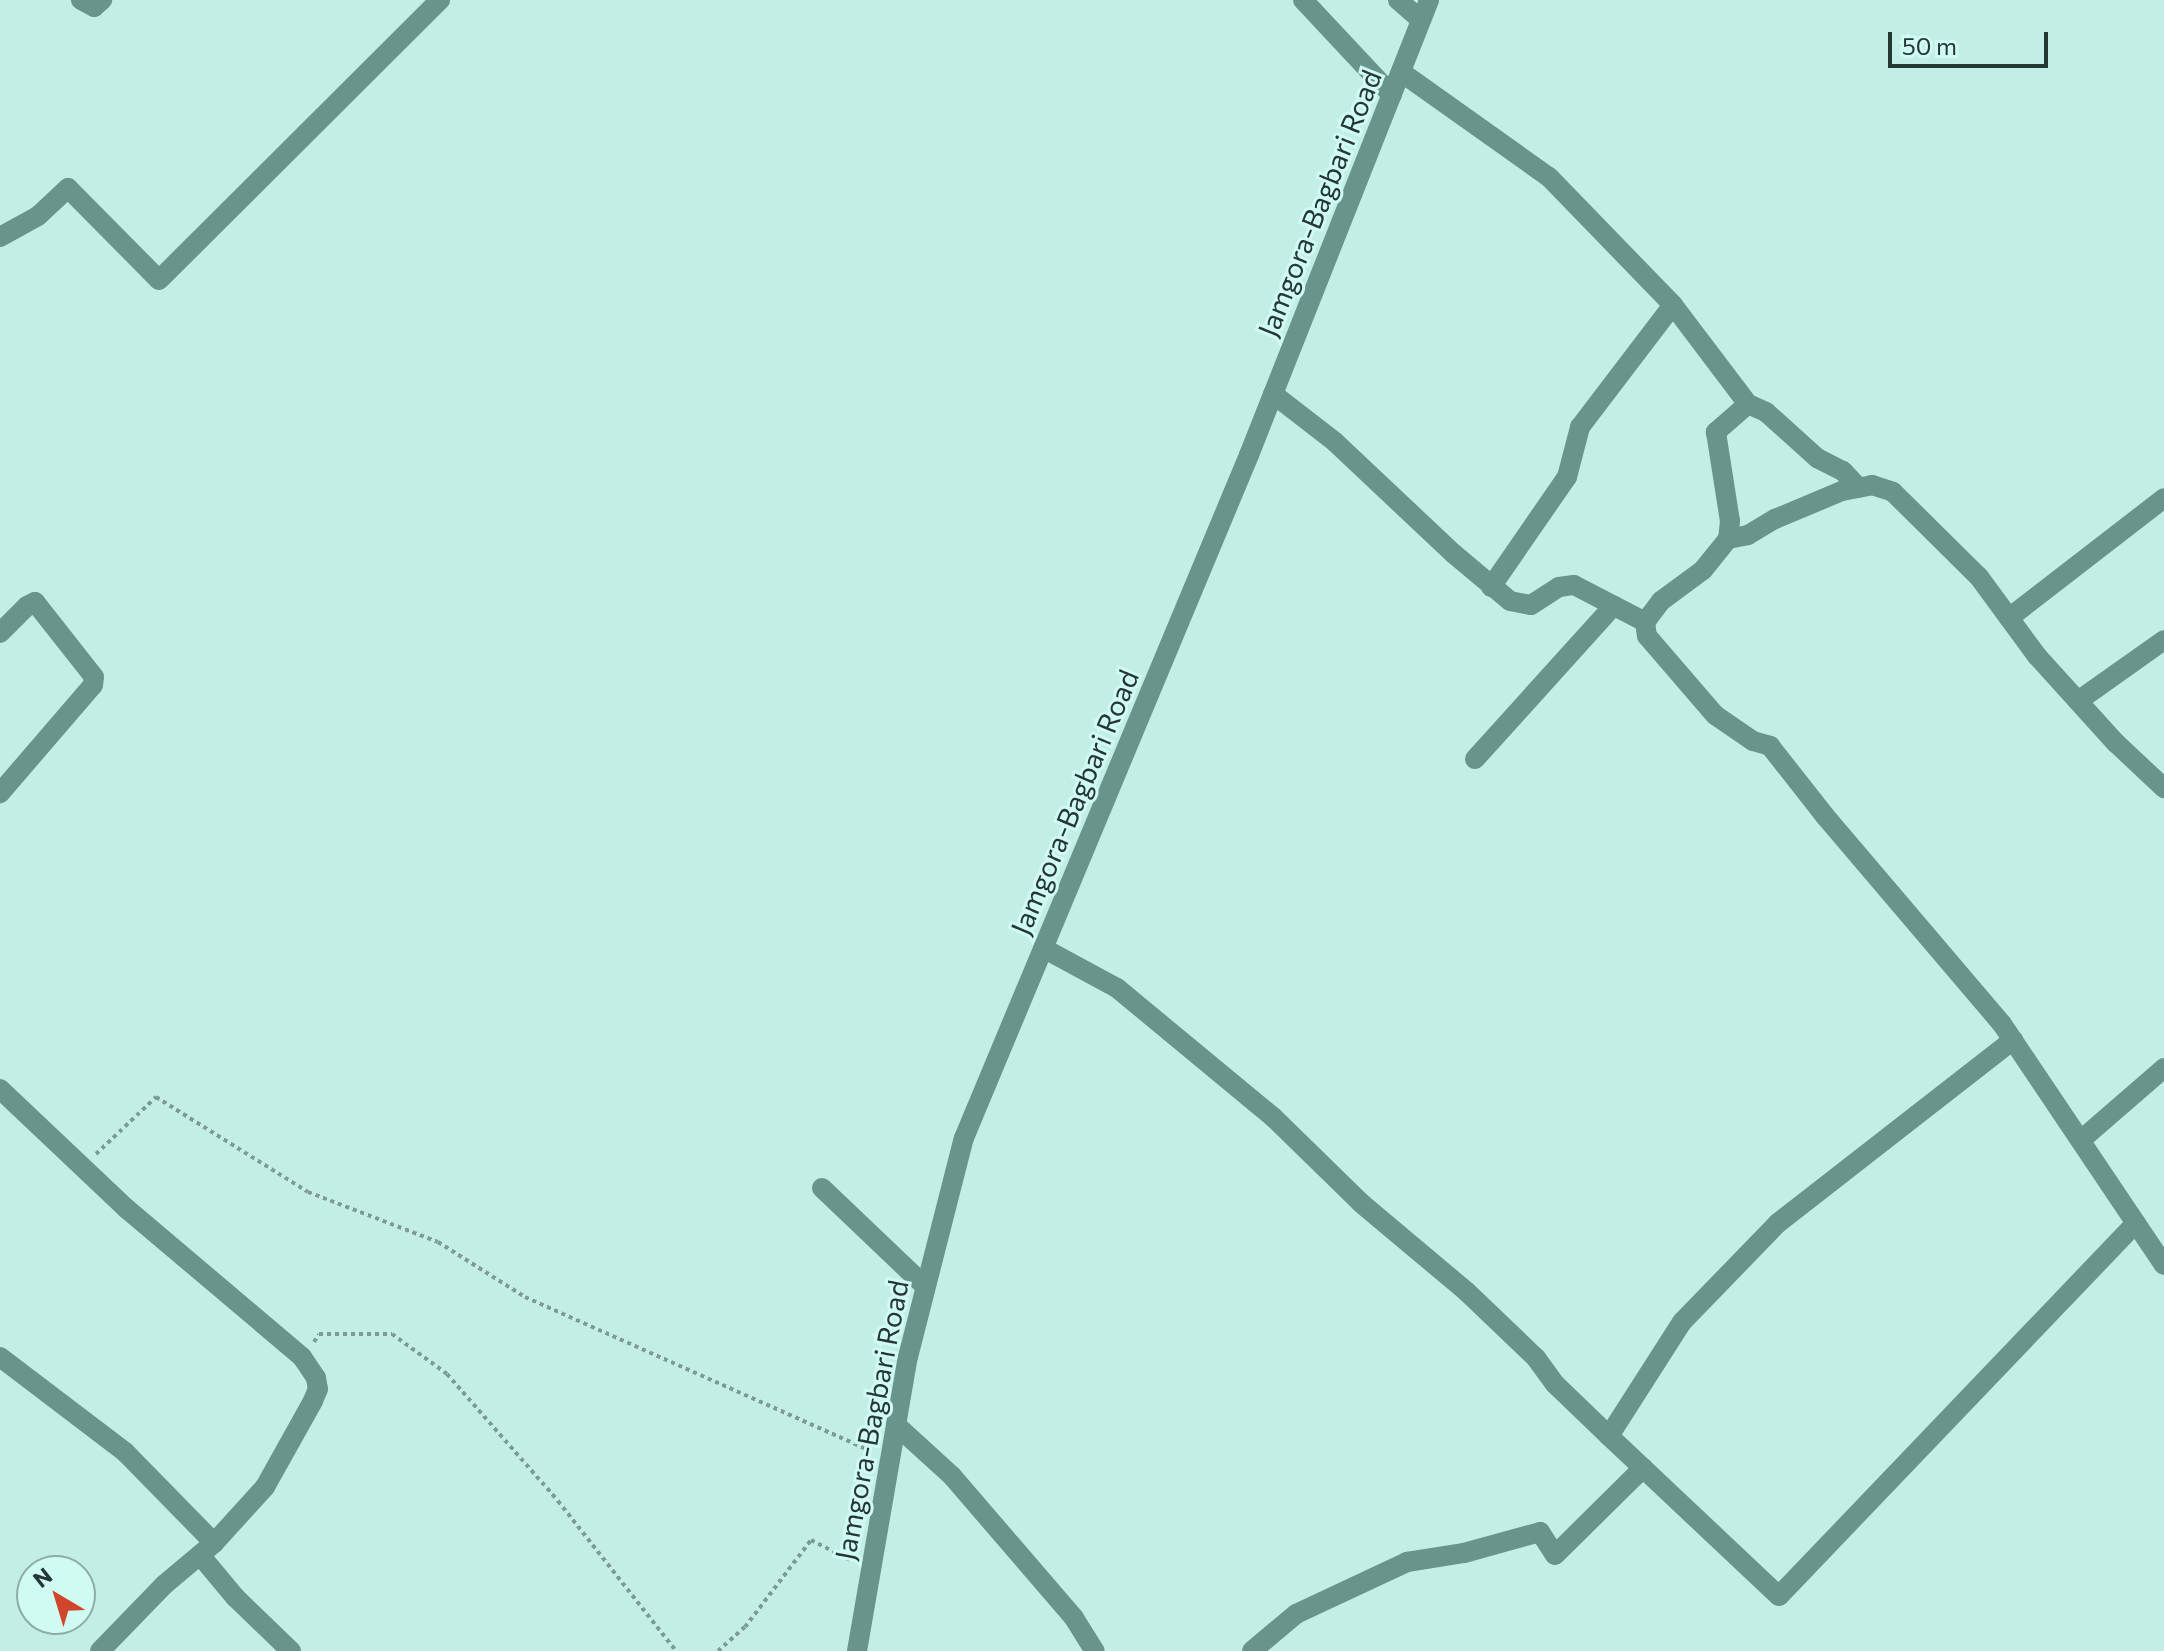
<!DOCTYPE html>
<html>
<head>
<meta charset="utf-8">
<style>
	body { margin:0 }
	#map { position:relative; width:2164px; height:1651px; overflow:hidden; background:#c3eee5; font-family:Commissioner,sans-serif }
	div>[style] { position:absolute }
	.path>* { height:4px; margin-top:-2px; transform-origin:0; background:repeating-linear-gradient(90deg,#7c9b94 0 4px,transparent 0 8px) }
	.minor>* { height:20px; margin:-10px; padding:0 10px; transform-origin:10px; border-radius:10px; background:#68948c }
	span { translate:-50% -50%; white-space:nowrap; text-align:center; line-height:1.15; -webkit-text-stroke:6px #d0fbf3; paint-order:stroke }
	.street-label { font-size:28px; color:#253633 }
	.north { position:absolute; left:16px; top:1555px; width:80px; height:80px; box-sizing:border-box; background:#d0fbf3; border:2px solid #8caca6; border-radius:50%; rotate:322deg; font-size:22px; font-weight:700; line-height:32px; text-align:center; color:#253633 }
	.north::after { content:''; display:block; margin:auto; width:28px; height:36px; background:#d0452c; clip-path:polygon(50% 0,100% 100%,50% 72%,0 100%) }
	.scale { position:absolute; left:1888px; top:32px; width:160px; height:36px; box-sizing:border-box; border:4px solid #253633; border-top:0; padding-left:10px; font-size:24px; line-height:28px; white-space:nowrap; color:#253633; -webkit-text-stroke:6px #d0fbf3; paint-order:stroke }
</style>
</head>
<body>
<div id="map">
	<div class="path">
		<div style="left:96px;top:1154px;width:83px;rotate:-43.5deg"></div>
		<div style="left:156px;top:1097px;width:179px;rotate:32deg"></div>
		<div style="left:308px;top:1192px;width:139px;rotate:21deg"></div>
		<div style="left:438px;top:1242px;width:103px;rotate:32.3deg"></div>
		<div style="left:525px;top:1297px;width:379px;rotate:24deg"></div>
		<div style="left:314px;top:1342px;width:9px;rotate:-58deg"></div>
		<div style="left:319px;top:1334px;width:73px"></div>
		<div style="left:392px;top:1334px;width:68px;rotate:36deg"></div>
		<div style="left:447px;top:1374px;width:169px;rotate:48.8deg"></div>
		<div style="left:558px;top:1501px;width:191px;rotate:51.8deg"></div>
		<div style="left:718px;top:1651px;width:36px;rotate:-42deg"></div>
		<div style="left:745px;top:1627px;width:109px;rotate:-52.8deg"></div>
		<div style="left:811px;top:1540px;width:46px;rotate:27.1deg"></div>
	</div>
	<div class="minor">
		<div style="left:81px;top:0;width:15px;rotate:28deg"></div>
		<div style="left:94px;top:7px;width:11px;rotate:-41deg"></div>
		<div style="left:1303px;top:0;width:130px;rotate:46.9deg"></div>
		<div style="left:1398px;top:0;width:30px;rotate:41deg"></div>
		<div style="left:1401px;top:72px;width:181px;rotate:35.4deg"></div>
		<div style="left:1549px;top:177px;width:178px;rotate:45.9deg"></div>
		<div style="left:1673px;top:305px;width:124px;rotate:52.9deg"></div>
		<div style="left:1748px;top:404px;width:43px;rotate:138.8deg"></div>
		<div style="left:1716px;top:432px;width:90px;rotate:81.1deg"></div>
		<div style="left:1730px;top:521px;width:18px;rotate:96deg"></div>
		<div style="left:1728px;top:539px;width:40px;rotate:129deg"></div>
		<div style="left:1703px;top:570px;width:52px;rotate:143.6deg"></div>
		<div style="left:1661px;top:601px;width:26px;rotate:127deg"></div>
		<div style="left:1645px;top:622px;width:14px;rotate:82deg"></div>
		<div style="left:1647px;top:636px;width:104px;rotate:49.3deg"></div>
		<div style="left:1715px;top:715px;width:46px;rotate:34.4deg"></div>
		<div style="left:1753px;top:741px;width:18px;rotate:16deg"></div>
		<div style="left:1770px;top:746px;width:89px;rotate:51.8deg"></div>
		<div style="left:1825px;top:816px;width:273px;rotate:49.6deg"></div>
		<div style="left:2002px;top:1024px;width:290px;rotate:56.1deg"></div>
		<div style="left:0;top:237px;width:43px;rotate:-28.9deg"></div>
		<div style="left:38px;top:216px;width:41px;rotate:-43deg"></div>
		<div style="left:68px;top:188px;width:129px;rotate:45.3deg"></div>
		<div style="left:159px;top:280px;width:397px;rotate:-44.9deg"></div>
		<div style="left:1273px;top:394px;width:78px;rotate:37.7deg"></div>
		<div style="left:1335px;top:442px;width:163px;rotate:43.3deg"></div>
		<div style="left:1454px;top:554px;width:73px;rotate:40deg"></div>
		<div style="left:1510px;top:601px;width:21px;rotate:11deg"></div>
		<div style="left:1531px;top:605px;width:33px;rotate:-33deg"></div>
		<div style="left:1559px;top:587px;width:15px;rotate:-8deg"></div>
		<div style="left:1574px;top:585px;width:80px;rotate:27.5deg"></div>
		<div style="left:1748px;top:404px;width:20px;rotate:24deg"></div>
		<div style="left:1766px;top:412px;width:69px;rotate:42deg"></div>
		<div style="left:1817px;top:458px;width:29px;rotate:27deg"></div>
		<div style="left:1843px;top:471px;width:23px;rotate:47deg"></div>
		<div style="left:1728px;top:539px;width:20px;rotate:-11deg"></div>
		<div style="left:1748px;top:535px;width:31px;rotate:-31deg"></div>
		<div style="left:1775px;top:519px;width:73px;rotate:-22.7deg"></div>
		<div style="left:1842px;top:491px;width:31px;rotate:-11deg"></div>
		<div style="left:1872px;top:485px;width:22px;rotate:18deg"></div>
		<div style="left:1893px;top:492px;width:121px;rotate:44.7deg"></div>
		<div style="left:1979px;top:577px;width:98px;rotate:53.7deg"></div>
		<div style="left:2037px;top:656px;width:118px;rotate:47.8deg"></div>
		<div style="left:2116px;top:743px;width:66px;rotate:43.2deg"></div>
		<div style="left:1491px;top:587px;width:134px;rotate:-55.4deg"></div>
		<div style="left:1567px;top:477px;width:52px;rotate:-75.4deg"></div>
		<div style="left:1580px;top:427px;width:153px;rotate:-52.7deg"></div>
		<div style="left:2009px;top:618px;width:196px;rotate:-37.7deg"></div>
		<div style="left:0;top:633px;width:38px;rotate:-45deg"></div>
		<div style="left:27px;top:606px;width:9px;rotate:-27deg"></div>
		<div style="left:35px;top:602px;width:95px;rotate:51.8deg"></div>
		<div style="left:94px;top:677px;width:8px;rotate:97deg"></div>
		<div style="left:93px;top:685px;width:143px;rotate:130.7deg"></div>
		<div style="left:2078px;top:701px;width:105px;rotate:-35.3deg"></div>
		<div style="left:1475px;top:759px;width:207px;rotate:-47.9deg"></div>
		<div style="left:1043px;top:948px;width:84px;rotate:28.4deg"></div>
		<div style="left:1117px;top:988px;width:202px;rotate:39.6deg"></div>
		<div style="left:1273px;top:1117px;width:123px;rotate:44.3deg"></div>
		<div style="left:1361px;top:1203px;width:138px;rotate:40deg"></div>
		<div style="left:1467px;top:1292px;width:95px;rotate:43.7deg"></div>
		<div style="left:1536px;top:1358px;width:32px;rotate:54deg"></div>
		<div style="left:1555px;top:1384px;width:75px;rotate:43.9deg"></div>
		<div style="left:1609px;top:1436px;width:135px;rotate:-57.4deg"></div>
		<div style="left:1682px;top:1322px;width:138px;rotate:-45.9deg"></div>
		<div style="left:1778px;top:1223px;width:298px;rotate:-37.9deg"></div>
		<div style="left:0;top:1089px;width:175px;rotate:43.4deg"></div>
		<div style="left:127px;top:1209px;width:229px;rotate:40.2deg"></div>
		<div style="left:302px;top:1357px;width:25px;rotate:56deg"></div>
		<div style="left:316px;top:1378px;width:11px;rotate:80deg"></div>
		<div style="left:318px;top:1389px;width:13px;rotate:113deg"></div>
		<div style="left:313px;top:1401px;width:98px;rotate:119.2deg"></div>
		<div style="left:265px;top:1487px;width:76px;rotate:132.3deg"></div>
		<div style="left:214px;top:1543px;width:65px;rotate:140deg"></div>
		<div style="left:164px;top:1585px;width:92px;rotate:134.1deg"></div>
		<div style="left:2081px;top:1140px;width:110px;rotate:-40.9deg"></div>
		<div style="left:822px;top:1188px;width:142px;rotate:43.6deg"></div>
		<div style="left:0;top:1357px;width:157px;rotate:37.2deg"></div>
		<div style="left:125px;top:1452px;width:127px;rotate:45.6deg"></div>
		<div style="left:896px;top:1425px;width:76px;rotate:42.3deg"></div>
		<div style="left:952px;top:1476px;width:187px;rotate:49.3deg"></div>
		<div style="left:1074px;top:1618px;width:39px;rotate:58deg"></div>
		<div style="left:1609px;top:1436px;width:233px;rotate:43.3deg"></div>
		<div style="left:1779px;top:1596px;width:516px;rotate:-46.26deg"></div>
		<div style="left:200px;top:1555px;width:55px;rotate:50.2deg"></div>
		<div style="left:235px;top:1597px;width:78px;rotate:44deg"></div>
		<div style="left:857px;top:1651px;width:298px;rotate:-80.2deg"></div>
		<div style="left:908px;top:1357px;width:226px;rotate:-75.7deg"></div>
		<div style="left:964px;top:1138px;width:740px;rotate:-67.35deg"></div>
		<div style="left:1249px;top:455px;width:489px;rotate:-68.4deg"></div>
		<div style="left:1252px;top:1651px;width:57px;rotate:-40.1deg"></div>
		<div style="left:1296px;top:1614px;width:123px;rotate:-25.1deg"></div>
		<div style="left:1407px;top:1562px;width:58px;rotate:-9deg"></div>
		<div style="left:1464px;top:1553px;width:79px;rotate:-15.4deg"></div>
		<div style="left:1540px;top:1532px;width:27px;rotate:57deg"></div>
		<div style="left:1555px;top:1555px;width:124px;rotate:-44.7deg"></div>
	</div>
	<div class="street-label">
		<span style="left:1319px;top:203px;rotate:-68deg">Jamgora-Bagbari Road</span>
		<span style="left:1074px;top:802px;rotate:-67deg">Jamgora-Bagbari Road</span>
		<span style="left:871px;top:1420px;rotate:-79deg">Jamgora-Bagbari Road</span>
	</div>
	<div class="north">N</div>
	<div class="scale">50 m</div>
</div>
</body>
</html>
